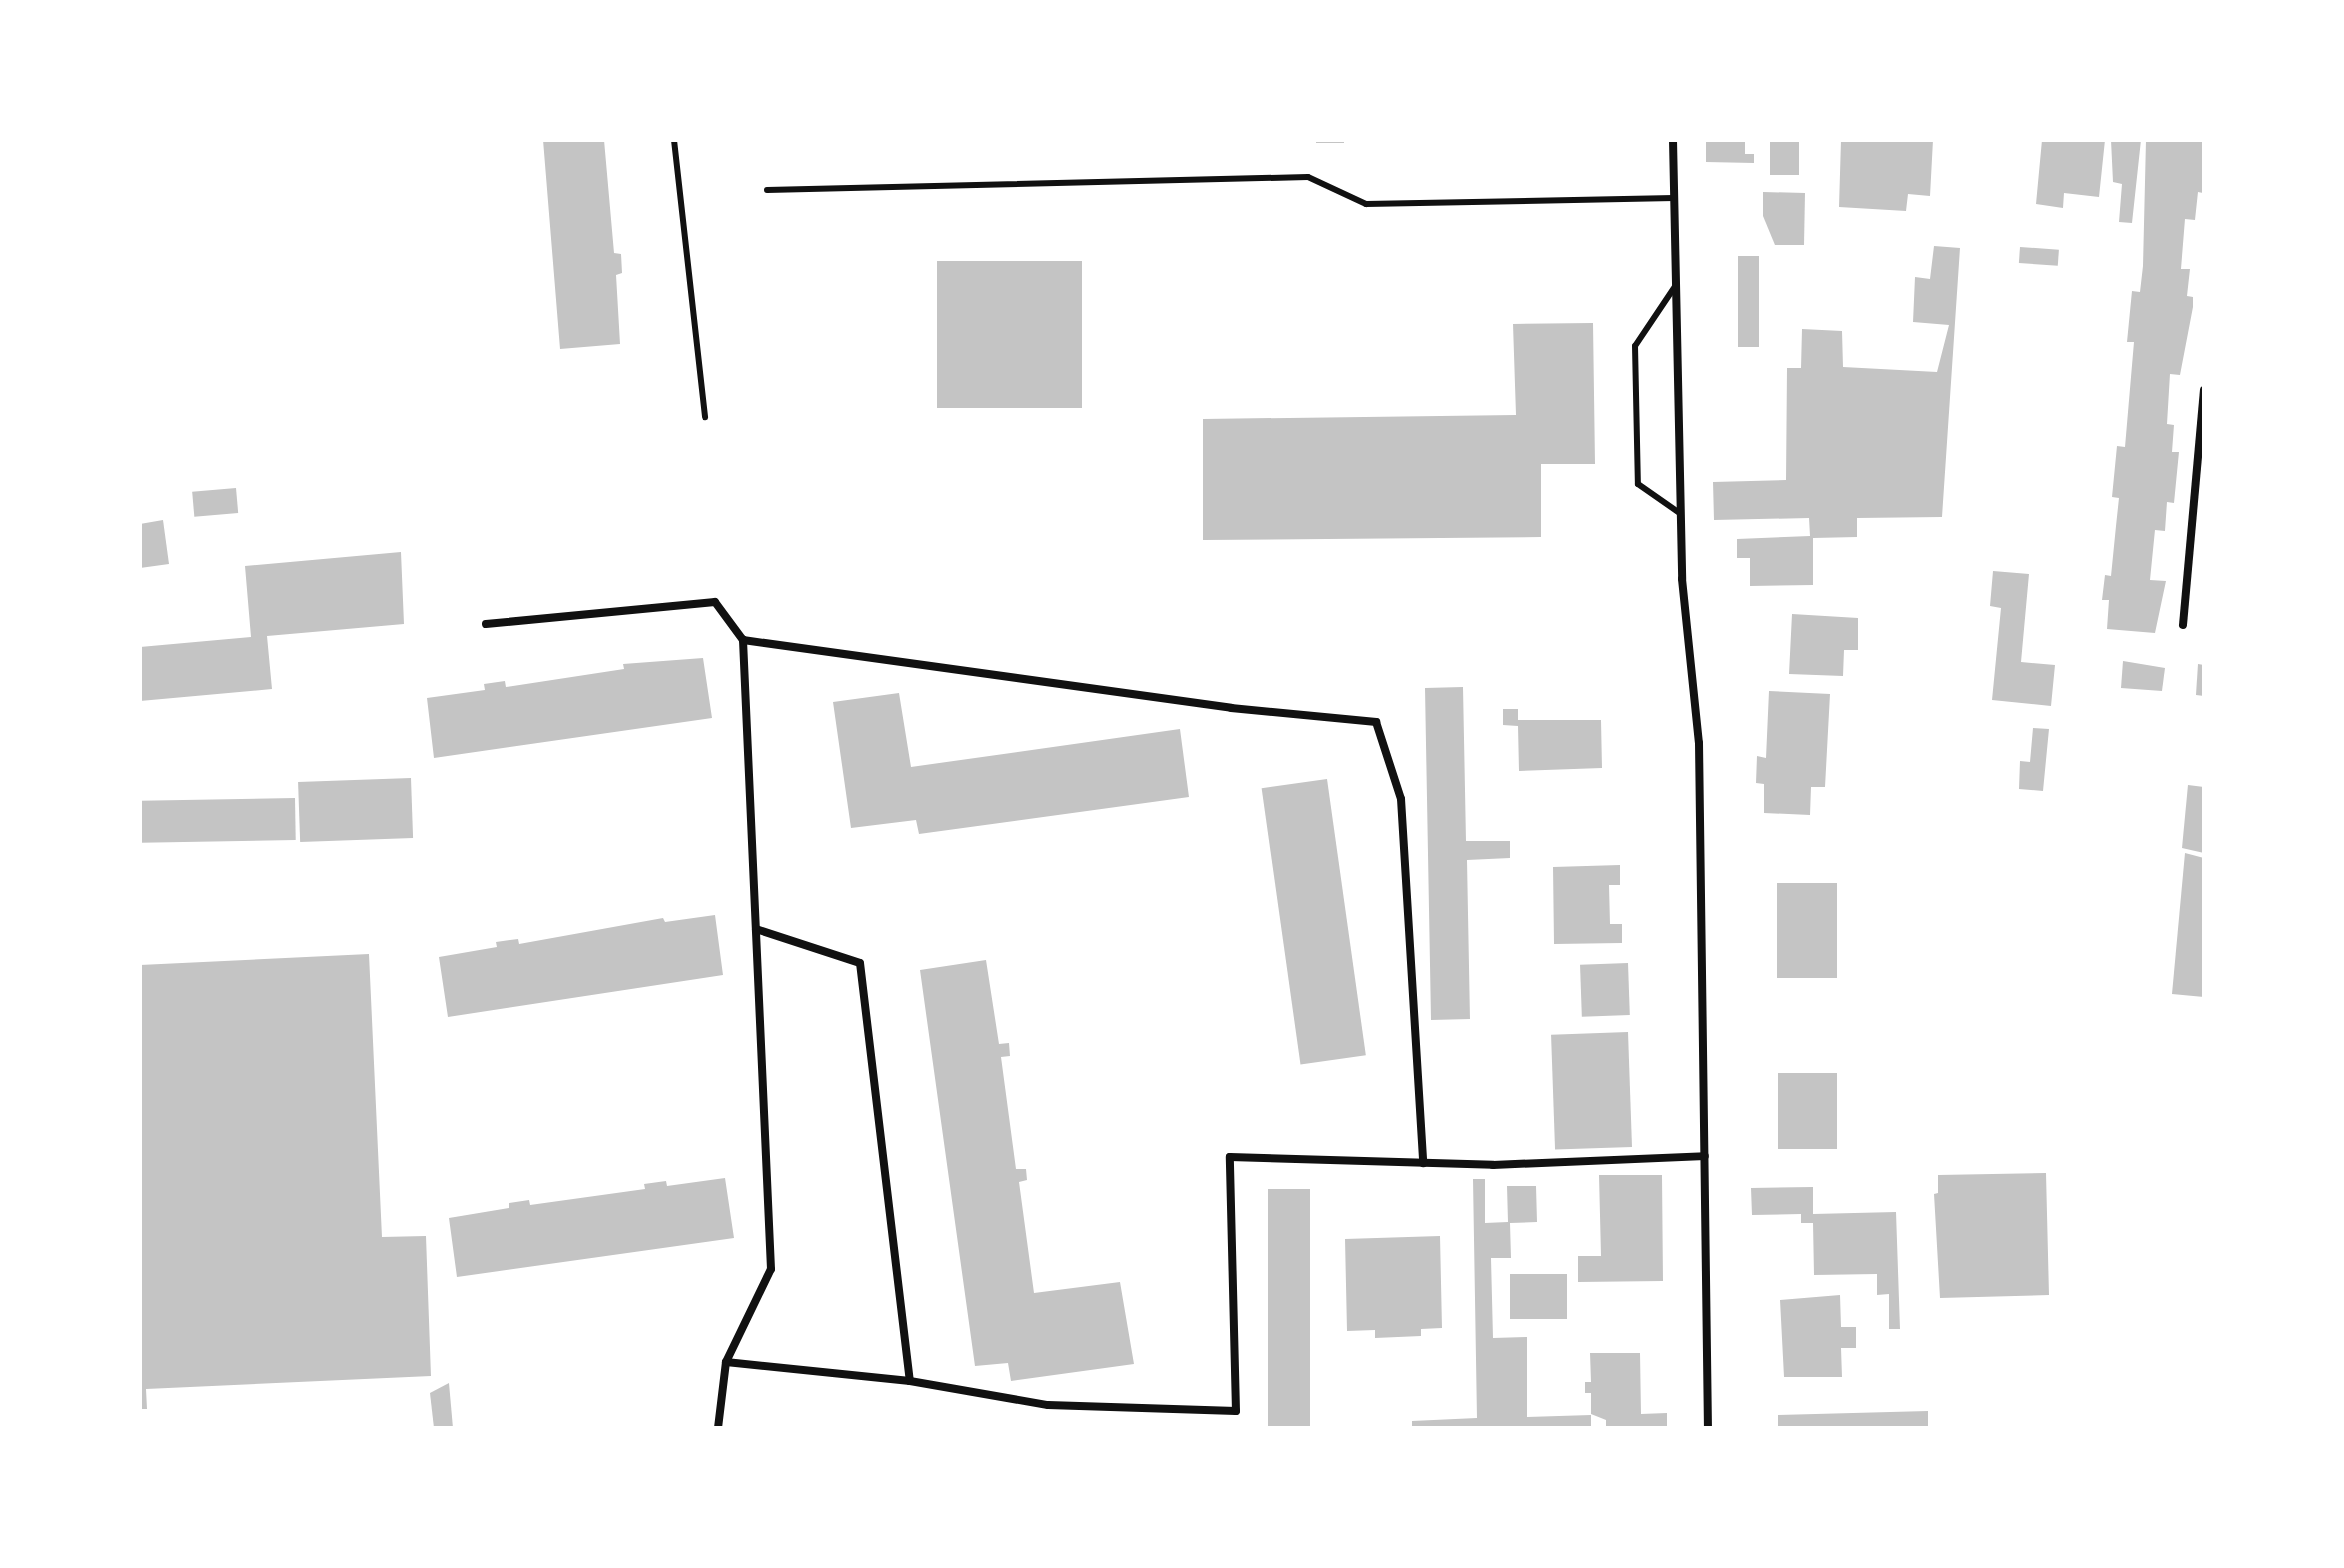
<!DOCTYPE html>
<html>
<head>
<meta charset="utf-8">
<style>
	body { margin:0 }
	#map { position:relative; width:2344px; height:1568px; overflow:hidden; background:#fff; font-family:"PT Sans",sans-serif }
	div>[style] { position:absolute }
	.building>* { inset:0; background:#c4c4c4; transform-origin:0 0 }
	.service>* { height:6px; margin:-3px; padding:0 3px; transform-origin:3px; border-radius:3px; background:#111 }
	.minor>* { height:8px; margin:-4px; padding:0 4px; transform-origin:4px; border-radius:4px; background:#111 }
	span { translate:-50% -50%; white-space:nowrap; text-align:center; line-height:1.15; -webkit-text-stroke:8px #fff; paint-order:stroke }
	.frame { position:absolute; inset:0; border:142px solid #fff; pointer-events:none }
</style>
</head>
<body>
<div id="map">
	<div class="building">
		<div style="clip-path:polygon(543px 140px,604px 140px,614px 253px,621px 254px,622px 273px,616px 275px,620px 344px,560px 349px)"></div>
		<div style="left:1316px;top:140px;width:28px;height:3px"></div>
		<div style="clip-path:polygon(1706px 140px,1745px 140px,1745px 154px,1754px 154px,1754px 163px,1706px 162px)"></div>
		<div style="left:1770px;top:140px;width:29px;height:35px"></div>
		<div style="clip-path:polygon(1841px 140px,1933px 140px,1930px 196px,1908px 194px,1906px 211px,1839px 207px)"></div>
		<div style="clip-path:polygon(2042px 140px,2105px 140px,2099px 197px,2064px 193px,2063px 208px,2036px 204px)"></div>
		<div style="clip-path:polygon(2111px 140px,2141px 140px,2132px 223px,2119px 222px,2122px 184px,2113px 182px)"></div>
		<div style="clip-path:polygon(2146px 140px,2204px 142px,2203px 193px,2198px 192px,2195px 220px,2185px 219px,2181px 269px,2190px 269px,2187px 296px,2193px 297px,2193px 307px,2180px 375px,2170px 374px,2167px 424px,2174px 425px,2172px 452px,2179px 452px,2174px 503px,2167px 502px,2165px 531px,2155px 530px,2150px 580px,2166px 581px,2155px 633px,2107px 629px,2109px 600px,2102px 600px,2105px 575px,2111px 576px,2116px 526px,2119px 498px,2112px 497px,2117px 446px,2125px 447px,2134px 342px,2127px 342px,2132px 291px,2140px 292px,2143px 266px)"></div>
		<div style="clip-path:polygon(1763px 192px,1805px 193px,1804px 245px,1775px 245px,1763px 216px)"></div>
		<div style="clip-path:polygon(1934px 246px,1960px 248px,1942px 517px,1857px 518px,1857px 537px,1813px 538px,1813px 585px,1750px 586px,1750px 558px,1737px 558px,1737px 539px,1810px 536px,1809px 518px,1714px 520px,1713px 482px,1786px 480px,1787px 368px,1801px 368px,1802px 329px,1842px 331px,1843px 367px,1937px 372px,1949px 325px,1913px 322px,1915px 277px,1930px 279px)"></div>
		<div style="left:2020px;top:247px;width:39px;height:16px;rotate:4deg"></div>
		<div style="left:1738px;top:256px;width:21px;height:91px"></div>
		<div style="left:1082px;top:261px;width:147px;height:145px;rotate:90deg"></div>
		<div style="clip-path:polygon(1593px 323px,1595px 464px,1541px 464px,1541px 537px,1203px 540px,1203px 419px,1516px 415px,1513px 324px)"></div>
		<div style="left:236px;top:488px;width:25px;height:44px;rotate:85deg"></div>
		<div style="clip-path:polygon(163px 520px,169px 564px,140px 568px,140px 524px)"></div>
		<div style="clip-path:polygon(401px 552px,404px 624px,267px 636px,272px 689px,140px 701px,140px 647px,251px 637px,245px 566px)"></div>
		<div style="clip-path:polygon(1993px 571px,2029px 574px,2021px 662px,2055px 665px,2051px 706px,1992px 700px,2001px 608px,1990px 606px)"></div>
		<div style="clip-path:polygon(1792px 614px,1858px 618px,1858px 650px,1844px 650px,1843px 676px,1789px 674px)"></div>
		<div style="clip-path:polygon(703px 658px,712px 718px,434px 758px,427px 698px,485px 690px,484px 684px,505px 681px,506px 687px,624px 669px,623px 664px)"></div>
		<div style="clip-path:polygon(2123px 661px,2165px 668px,2162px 691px,2121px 688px)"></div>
		<div style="clip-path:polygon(2198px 664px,2204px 665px,2204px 696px,2196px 695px)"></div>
		<div style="clip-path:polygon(1463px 687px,1466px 841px,1510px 841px,1510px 858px,1467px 860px,1470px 1019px,1431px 1020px,1425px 688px)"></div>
		<div style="clip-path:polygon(1769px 691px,1830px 694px,1825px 787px,1811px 787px,1810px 815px,1764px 813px,1764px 784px,1756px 783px,1757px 756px,1766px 758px)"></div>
		<div style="clip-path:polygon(899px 693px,911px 767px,1180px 729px,1189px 797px,919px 834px,916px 820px,851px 828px,833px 702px)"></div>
		<div style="clip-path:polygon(1503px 709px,1518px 709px,1518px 720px,1601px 720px,1602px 768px,1519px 771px,1518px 726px,1503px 725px)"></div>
		<div style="clip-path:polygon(2033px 728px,2049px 729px,2043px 791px,2019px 789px,2020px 761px,2030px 762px)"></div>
		<div style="left:411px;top:778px;width:60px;height:113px;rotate:88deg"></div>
		<div style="left:1327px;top:779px;width:279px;height:66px;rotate:82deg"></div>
		<div style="clip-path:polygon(2188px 785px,2204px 787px,2204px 853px,2182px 848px)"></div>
		<div style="left:295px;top:798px;width:42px;height:155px;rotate:89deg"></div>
		<div style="clip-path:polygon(2185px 853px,2204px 858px,2204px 997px,2172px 994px)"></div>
		<div style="clip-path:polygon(1620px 865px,1620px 885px,1609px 885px,1610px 924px,1622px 924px,1622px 943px,1554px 944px,1553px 867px)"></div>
		<div style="left:1777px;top:883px;width:60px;height:95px"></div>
		<div style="clip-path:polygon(715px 915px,723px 975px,448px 1017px,439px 957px,497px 947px,496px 942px,518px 939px,519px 944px,663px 918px,665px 922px)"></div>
		<div style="clip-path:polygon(369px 954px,382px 1237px,426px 1236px,431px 1376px,146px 1389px,147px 1409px,140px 1409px,140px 965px)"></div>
		<div style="clip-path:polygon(986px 960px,999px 1044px,1009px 1043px,1010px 1056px,1001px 1057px,1016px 1169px,1026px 1169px,1027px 1180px,1019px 1182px,1034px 1293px,1120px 1282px,1134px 1364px,1011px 1381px,1008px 1363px,975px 1366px,920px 970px)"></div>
		<div style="left:1628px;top:963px;width:52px;height:48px;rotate:88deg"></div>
		<div style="left:1628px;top:1032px;width:115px;height:77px;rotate:88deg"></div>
		<div style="left:1778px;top:1073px;width:59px;height:76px"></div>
		<div style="clip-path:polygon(2046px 1173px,2049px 1295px,1940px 1298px,1934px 1194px,1938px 1193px,1938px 1175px)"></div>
		<div style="clip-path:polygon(1599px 1175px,1662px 1175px,1663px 1281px,1578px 1282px,1578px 1256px,1601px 1256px)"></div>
		<div style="clip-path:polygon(725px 1178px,734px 1238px,457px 1277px,449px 1218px,509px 1208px,509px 1203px,529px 1200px,530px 1205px,645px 1189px,644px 1184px,666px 1181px,667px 1186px)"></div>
		<div style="clip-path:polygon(1473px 1179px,1485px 1179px,1485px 1223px,1508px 1222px,1507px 1186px,1536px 1186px,1537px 1222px,1510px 1223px,1511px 1258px,1491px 1258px,1493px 1338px,1527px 1337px,1527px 1417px,1591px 1415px,1591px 1428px,1412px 1428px,1412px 1421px,1477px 1418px)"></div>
		<div style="clip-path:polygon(1813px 1187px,1813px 1214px,1896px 1212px,1900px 1329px,1889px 1329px,1889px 1294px,1877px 1295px,1877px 1274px,1814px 1275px,1813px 1223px,1801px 1223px,1801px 1214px,1752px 1215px,1751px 1188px)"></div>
		<div style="left:1310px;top:1189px;width:239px;height:42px;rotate:90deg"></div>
		<div style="clip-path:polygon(1440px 1236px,1442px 1328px,1421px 1329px,1421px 1336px,1375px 1338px,1375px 1330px,1347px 1331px,1345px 1239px)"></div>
		<div style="left:1567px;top:1274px;width:45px;height:57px;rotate:90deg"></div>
		<div style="clip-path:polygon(1840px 1295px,1841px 1327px,1856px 1327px,1856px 1348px,1841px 1348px,1842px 1377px,1784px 1377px,1780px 1300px)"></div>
		<div style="clip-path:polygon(1590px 1353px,1640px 1353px,1641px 1414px,1667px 1413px,1667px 1428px,1606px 1428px,1606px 1420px,1591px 1414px,1591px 1393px,1585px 1393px,1585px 1382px,1591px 1382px)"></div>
		<div style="clip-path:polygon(449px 1383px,453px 1428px,434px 1428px,430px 1393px)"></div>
		<div style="clip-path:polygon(1928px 1411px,1928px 1428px,1778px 1428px,1778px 1415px)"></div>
	</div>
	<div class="service">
		<div style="left:674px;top:140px;width:279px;rotate:83.6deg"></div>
		<div style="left:767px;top:190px;width:541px;rotate:-1.38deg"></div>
		<div style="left:1308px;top:177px;width:64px;rotate:25deg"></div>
		<div style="left:1366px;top:204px;width:308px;rotate:-1.1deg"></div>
		<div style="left:1676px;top:285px;width:73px;rotate:123.9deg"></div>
		<div style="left:1635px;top:346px;width:138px;rotate:88.8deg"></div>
		<div style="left:1638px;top:484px;width:52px;rotate:34.9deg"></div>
	</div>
	<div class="minor">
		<div style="left:1673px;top:140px;width:439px;rotate:88.8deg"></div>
		<div style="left:1682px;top:579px;width:165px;rotate:84.1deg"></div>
		<div style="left:1699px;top:743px;width:685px;rotate:89.25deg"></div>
		<div style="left:486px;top:624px;width:230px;rotate:-5.5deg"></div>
		<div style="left:715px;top:602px;width:47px;rotate:53.6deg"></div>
		<div style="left:2183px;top:625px;width:236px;rotate:-84.9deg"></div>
		<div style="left:756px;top:929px;width:109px;rotate:18.1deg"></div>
		<div style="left:860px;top:963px;width:421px;rotate:83.2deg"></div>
		<div style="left:726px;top:1362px;width:185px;rotate:5.9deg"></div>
		<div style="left:910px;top:1381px;width:140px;rotate:9.9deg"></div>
		<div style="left:1048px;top:1405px;width:188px;rotate:1.8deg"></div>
		<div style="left:1236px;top:1411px;width:254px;rotate:-91.4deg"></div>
		<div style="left:1230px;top:1157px;width:263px;rotate:1.7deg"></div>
		<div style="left:1493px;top:1165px;width:212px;rotate:-2.4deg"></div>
		<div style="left:718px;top:1428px;width:66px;rotate:-83.1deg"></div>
		<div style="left:726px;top:1362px;width:103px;rotate:-64.2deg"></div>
		<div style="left:771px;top:1269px;width:630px;rotate:-92.55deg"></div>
		<div style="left:743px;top:640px;width:493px;rotate:7.9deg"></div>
		<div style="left:1231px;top:708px;width:146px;rotate:5.5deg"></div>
		<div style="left:1376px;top:722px;width:81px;rotate:72deg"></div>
		<div style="left:1401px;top:799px;width:365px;rotate:86.5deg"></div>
	</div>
	<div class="frame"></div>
</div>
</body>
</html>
